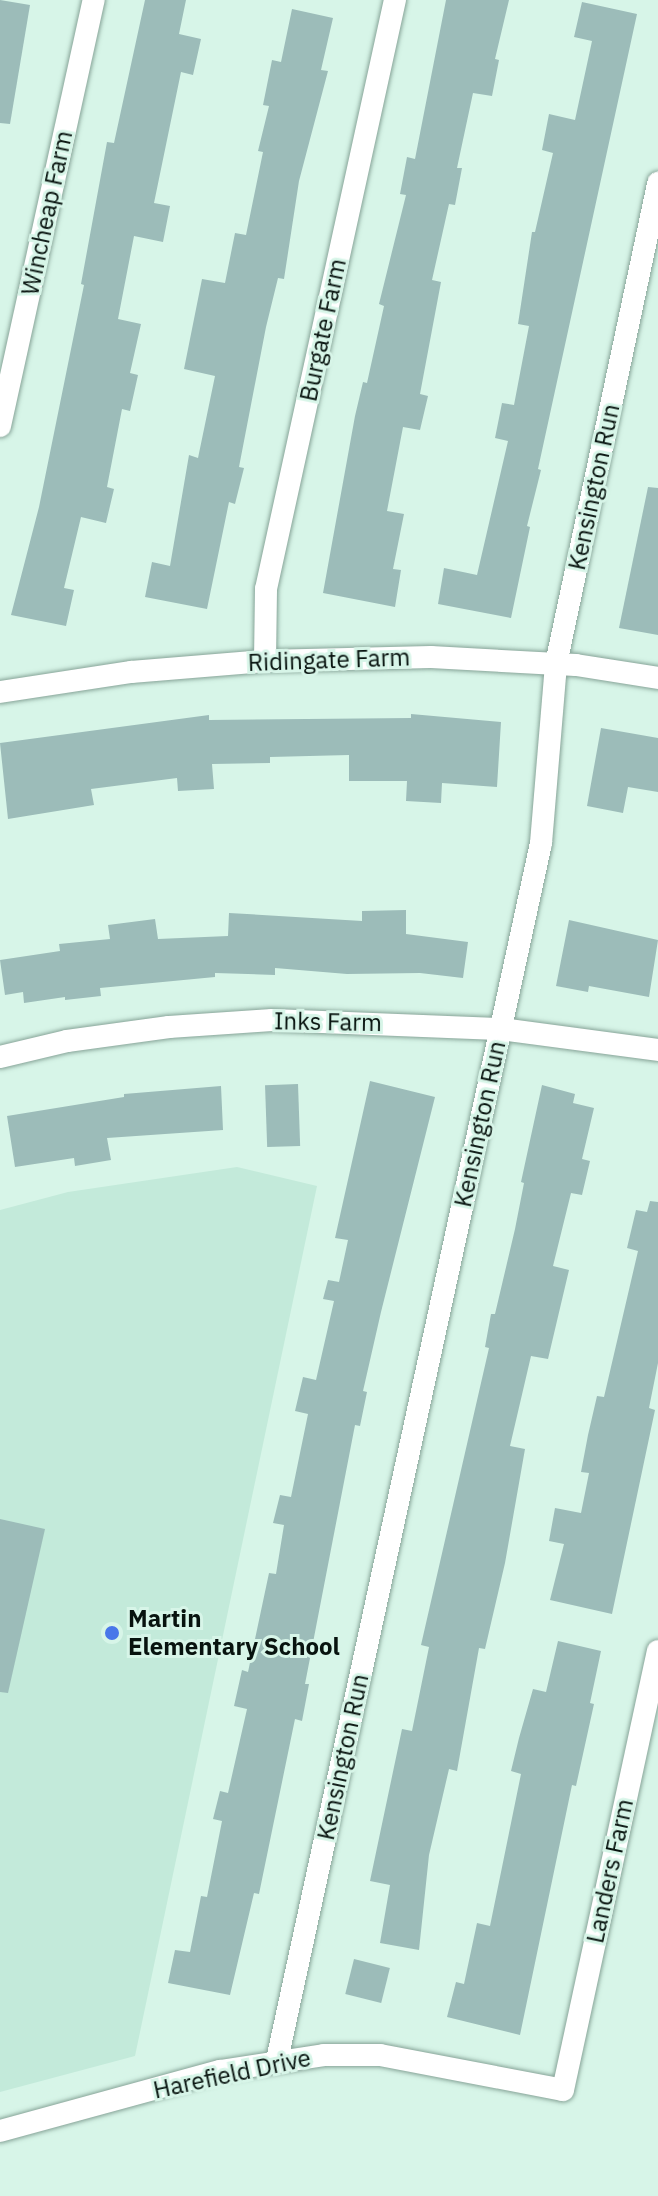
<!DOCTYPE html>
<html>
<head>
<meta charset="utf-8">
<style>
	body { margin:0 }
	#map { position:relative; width:658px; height:2196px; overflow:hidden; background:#d7f5e8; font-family:"IBM Plex Sans",sans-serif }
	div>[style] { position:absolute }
	.built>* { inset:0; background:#c3eada }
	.building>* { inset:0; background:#9cbcb9; transform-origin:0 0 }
	.roads { filter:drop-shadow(0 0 2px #87a498) drop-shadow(0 0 2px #87a498) }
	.minor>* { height:22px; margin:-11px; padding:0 11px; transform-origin:11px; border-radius:11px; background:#fff }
	.dots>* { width:22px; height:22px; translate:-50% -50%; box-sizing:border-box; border:4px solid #d7f5e8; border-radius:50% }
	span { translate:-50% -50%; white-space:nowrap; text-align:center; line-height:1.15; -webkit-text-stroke:6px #d7f5e8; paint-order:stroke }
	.street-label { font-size:24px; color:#08130f }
	.poi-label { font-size:24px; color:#08130f; font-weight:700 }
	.left { translate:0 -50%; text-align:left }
</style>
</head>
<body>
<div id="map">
	<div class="built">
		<div style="clip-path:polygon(237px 1167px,317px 1186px,135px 2056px,0 2092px,0 1210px,68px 1192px)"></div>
	</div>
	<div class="building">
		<div style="clip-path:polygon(0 0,30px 5px,10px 124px,0 123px)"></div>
		<div style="clip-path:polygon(145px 0,186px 0,179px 34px,201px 39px,193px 75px,181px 72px,154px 203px,170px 206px,163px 242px,134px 236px,118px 319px,141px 324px,130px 373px,138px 375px,130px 411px,122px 409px,107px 487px,114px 489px,106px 523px,81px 517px,64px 588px,74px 590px,66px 626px,11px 615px,39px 507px,84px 285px,81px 284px,107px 142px,114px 143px)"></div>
		<div style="clip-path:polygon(446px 0,509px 0,495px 59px,499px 60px,492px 96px,473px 93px,457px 168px,462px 168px,455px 205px,449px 204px,432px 280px,441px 282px,420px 394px,428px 396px,420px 430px,403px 427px,387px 511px,404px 514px,393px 569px,401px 570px,395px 607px,323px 593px,355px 416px,363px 382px,367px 383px,384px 306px,379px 304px,406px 195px,400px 194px,407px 157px,415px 159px)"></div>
		<div style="clip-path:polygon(582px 2px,637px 14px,538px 469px,541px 470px,527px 526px,530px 527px,511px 618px,438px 604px,444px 568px,477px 575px,508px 441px,495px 438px,502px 403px,514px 405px,529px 326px,518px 324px,532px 232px,535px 232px,553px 153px,542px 150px,549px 114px,575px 120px,592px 41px,574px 37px)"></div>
		<div style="clip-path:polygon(292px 9px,333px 18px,321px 70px,328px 71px,299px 181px,284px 279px,278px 278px,266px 327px,239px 467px,244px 468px,235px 504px,229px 502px,207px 609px,145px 597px,152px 562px,170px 566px,189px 455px,198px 458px,215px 376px,184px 369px,202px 279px,225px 283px,235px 233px,246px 235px,263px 152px,258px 151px,269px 106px,263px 105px,272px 60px,281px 62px)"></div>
		<div style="clip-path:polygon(648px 487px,658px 488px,658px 635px,619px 628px)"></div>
		<div style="clip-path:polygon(411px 714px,501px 722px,497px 787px,442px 783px,441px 803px,406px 801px,407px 781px,349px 781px,349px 755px,270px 757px,270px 763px,212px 764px,214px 789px,178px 791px,177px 778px,91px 789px,94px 805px,8px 819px,0 743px,209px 715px,209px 720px,411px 718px)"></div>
		<div style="clip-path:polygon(601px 728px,658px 738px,658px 792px,628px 787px,623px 813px,587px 806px)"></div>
		<div style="clip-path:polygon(406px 910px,406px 934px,468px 942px,463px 978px,420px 973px,347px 974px,275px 968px,275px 975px,215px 973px,215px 977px,100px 988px,101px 996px,65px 1000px,65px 997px,24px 1003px,23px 992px,5px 995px,0 960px,60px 951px,59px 944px,110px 939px,108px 925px,155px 919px,158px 939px,228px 936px,229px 913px,362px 921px,362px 911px)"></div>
		<div style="clip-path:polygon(569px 920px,658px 940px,649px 997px,589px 986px,588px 992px,556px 986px)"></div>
		<div style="clip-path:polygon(370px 1081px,435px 1097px,381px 1312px,363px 1391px,367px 1392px,360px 1426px,355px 1425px,305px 1684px,309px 1684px,302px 1721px,295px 1719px,259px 1894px,254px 1893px,230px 1995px,168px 1983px,175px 1950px,190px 1952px,201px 1896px,207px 1897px,222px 1821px,213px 1819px,220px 1791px,228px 1793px,247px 1709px,234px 1706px,242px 1670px,248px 1672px,269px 1573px,276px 1574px,284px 1525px,273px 1523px,280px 1495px,291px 1497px,308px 1414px,295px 1411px,303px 1377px,316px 1380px,334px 1301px,323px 1299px,328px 1280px,339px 1282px,348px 1240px,335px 1238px)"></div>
		<div style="left:298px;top:1084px;width:62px;height:33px;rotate:88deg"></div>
		<div style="clip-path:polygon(542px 1085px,575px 1094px,573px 1103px,594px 1108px,582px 1159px,590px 1161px,582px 1195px,571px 1193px,553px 1266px,569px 1270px,548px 1359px,531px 1356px,510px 1446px,525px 1449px,505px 1563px,485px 1649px,479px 1648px,457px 1771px,449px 1769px,429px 1855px,419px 1950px,380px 1943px,390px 1885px,370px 1881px,402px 1729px,412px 1731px,429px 1647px,421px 1645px,489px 1348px,485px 1347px,491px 1314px,495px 1314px,515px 1229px,524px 1183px,521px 1182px)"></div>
		<div style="clip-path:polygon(221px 1086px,223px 1130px,107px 1138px,111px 1160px,75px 1166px,74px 1158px,15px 1167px,7px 1116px,124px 1097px,124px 1094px)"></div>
		<div style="clip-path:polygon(650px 1201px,658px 1202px,658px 1363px,649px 1408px,655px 1410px,612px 1614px,550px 1600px,564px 1544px,549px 1541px,555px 1508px,581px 1513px,589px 1473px,581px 1472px,588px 1435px,597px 1396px,604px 1397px,638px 1251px,627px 1248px,636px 1210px,647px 1212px)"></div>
		<div style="clip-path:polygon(0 1519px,45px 1529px,8px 1693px,0 1692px)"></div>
		<div style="clip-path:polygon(558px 1641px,601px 1651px,590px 1703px,594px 1704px,576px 1786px,572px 1785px,520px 2035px,447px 2017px,456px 1982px,464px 1984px,477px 1923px,490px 1926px,521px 1774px,511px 1771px,519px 1738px,533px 1689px,546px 1692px)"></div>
		<div style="left:354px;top:1959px;width:37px;height:36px;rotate:14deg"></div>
	</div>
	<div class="roads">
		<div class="minor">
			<div style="left:0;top:426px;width:436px;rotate:-77.6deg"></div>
			<div style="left:265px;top:661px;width:72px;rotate:-89.2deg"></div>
			<div style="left:266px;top:589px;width:603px;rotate:-77.65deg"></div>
			<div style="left:0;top:692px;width:133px;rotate:-8.7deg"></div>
			<div style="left:131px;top:672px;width:134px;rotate:-4.7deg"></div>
			<div style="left:265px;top:661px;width:166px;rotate:-1.4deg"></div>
			<div style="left:431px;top:657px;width:145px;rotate:3.2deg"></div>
			<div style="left:576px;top:665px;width:83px;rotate:9deg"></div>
			<div style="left:0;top:1057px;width:69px;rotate:-13.4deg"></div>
			<div style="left:67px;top:1041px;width:103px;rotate:-7.8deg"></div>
			<div style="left:169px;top:1027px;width:103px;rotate:-3.9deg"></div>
			<div style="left:272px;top:1020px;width:229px;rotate:2.3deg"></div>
			<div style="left:501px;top:1029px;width:158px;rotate:7.6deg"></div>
			<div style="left:277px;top:2060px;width:1245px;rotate:-77.76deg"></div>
			<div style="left:541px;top:843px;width:180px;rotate:-85.2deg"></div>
			<div style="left:556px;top:664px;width:492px;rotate:-78deg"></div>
			<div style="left:0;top:2131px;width:228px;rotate:-15.3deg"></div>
			<div style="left:220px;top:2071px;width:105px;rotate:-8.7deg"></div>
			<div style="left:324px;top:2055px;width:56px"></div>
			<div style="left:380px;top:2055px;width:186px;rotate:10.8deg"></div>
			<div style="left:563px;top:2090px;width:449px;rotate:-77.8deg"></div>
		</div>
	</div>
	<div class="dots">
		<div style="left:112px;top:1633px;background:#4977e9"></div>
	</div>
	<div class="street-label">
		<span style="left:47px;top:213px;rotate:-78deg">Wincheap Farm</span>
		<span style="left:323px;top:330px;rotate:-78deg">Burgate Farm</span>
		<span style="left:594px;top:487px;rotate:-78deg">Kensington Run</span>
		<span style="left:329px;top:660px;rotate:-2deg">Ridingate Farm</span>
		<span style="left:328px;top:1022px;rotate:1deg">Inks Farm</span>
		<span style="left:480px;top:1124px;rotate:-78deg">Kensington Run</span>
		<span style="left:343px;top:1757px;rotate:-78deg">Kensington Run</span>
		<span style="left:610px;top:1871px;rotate:-78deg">Landers Farm</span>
		<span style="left:232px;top:2074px;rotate:-12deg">Harefield Drive</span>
	</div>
	<div class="poi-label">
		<span class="left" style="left:128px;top:1633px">Martin<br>Elementary School</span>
	</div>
</div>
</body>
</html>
